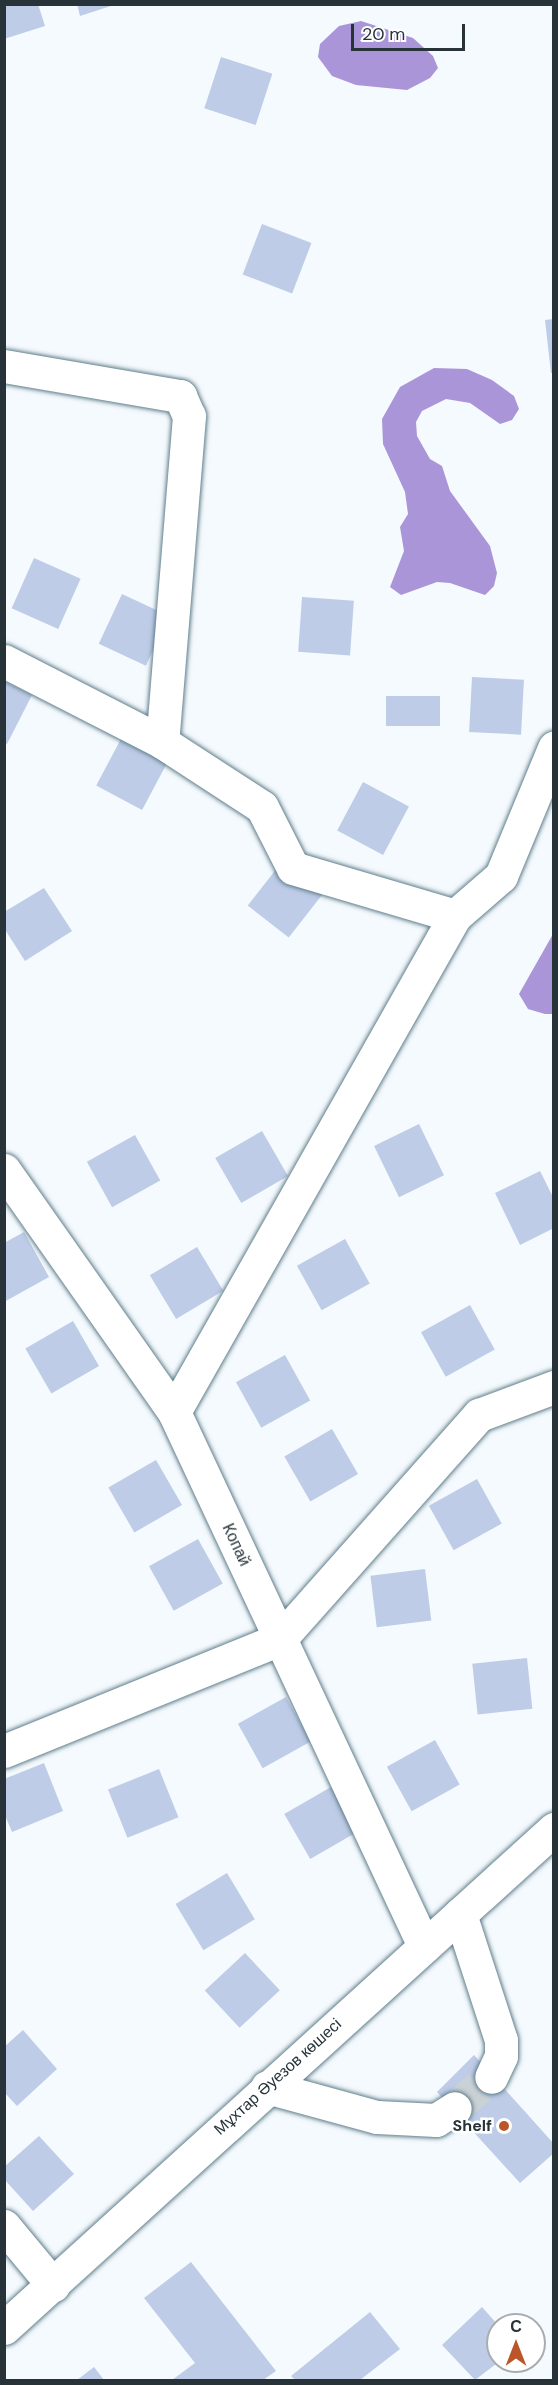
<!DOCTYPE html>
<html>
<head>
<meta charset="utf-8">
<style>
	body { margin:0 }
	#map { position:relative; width:558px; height:2385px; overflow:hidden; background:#f4fafd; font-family:"DM Sans",sans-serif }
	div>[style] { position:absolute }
	.water>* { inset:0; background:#ab95d9 }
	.building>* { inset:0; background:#becce7; transform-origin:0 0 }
	.minor-tunnel>* { height:33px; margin-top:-16.5px; transform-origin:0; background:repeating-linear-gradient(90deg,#cbd2d6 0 33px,transparent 0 49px) }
	.roads { filter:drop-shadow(0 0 2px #607e8c) drop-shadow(0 0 2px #607e8c) }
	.minor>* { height:33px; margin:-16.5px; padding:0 16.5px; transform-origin:16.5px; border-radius:16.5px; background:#fff }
	.dots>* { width:16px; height:16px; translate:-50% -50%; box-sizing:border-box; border:3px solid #fff; border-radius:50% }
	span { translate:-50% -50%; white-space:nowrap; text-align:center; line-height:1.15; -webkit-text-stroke:5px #fff; paint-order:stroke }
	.street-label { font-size:16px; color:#273339 }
	.poi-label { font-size:16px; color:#273339; font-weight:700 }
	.right { translate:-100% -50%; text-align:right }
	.frame { position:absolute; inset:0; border:6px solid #273339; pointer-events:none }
	.north { position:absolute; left:486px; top:2313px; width:60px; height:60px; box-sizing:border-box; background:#fff; border:2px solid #a9adb0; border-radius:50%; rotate:0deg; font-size:16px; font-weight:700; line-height:24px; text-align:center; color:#273339 }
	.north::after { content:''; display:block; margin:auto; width:21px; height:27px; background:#bc562a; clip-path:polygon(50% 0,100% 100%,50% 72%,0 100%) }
	.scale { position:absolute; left:351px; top:24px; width:114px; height:27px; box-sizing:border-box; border:3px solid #273339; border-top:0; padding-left:8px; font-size:18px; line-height:21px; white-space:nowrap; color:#273339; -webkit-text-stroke:4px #fff; paint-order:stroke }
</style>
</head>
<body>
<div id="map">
	<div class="water">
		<div style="clip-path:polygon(361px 21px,413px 38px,433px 56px,438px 68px,430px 78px,407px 90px,356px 85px,332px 76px,318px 57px,320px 44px,339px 26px)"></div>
		<div style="clip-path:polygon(434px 368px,467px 369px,492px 380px,514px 396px,519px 409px,512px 420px,500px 424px,470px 403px,446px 399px,422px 411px,416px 422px,417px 436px,430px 459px,442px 466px,450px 491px,490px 546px,497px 573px,494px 586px,485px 595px,450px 583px,437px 582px,401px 595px,390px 587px,404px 551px,400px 527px,408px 514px,405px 492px,383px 444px,382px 419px,400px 387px)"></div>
		<div style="clip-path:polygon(553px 934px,553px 1014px,545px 1014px,528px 1009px,519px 994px)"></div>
	</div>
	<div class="building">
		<div style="clip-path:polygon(4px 4px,38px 4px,45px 26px,4px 39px)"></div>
		<div style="clip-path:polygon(77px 4px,114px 4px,114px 5px,80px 16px)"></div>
		<div style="left:221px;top:57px;width:54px;height:54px;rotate:18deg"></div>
		<div style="left:262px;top:224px;width:53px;height:54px;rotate:21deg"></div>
		<div style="clip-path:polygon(554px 319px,554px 373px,551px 373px,545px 320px)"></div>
		<div style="left:34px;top:558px;width:51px;height:55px;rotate:24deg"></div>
		<div style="left:122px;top:594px;width:52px;height:55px;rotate:25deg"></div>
		<div style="left:302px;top:597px;width:52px;height:55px;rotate:4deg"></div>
		<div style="left:472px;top:677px;width:52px;height:55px;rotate:3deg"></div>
		<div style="clip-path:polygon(4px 681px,32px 695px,7px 744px,4px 743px)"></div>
		<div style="left:386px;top:696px;width:54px;height:30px"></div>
		<div style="left:122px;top:737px;width:52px;height:55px;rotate:28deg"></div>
		<div style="left:363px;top:782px;width:52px;height:55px;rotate:28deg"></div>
		<div style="left:281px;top:863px;width:52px;height:54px;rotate:38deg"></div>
		<div style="clip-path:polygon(44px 888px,72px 931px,25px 961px,4px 928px,4px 912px)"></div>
		<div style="left:419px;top:1124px;width:57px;height:50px;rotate:64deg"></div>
		<div style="left:262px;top:1131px;width:52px;height:54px;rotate:60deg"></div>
		<div style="left:135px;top:1135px;width:52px;height:55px;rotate:61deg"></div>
		<div style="clip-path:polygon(540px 1171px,554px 1199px,554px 1228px,520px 1245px,495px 1193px)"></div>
		<div style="clip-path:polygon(24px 1232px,49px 1277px,4px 1302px,4px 1243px)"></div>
		<div style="left:345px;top:1239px;width:51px;height:55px;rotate:61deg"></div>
		<div style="left:197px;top:1247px;width:51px;height:55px;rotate:59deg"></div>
		<div style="left:470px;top:1305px;width:51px;height:56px;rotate:61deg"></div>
		<div style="left:73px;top:1321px;width:52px;height:55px;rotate:60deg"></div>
		<div style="left:285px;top:1355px;width:52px;height:56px;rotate:61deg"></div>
		<div style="left:332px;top:1429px;width:52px;height:55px;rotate:60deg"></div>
		<div style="left:156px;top:1460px;width:52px;height:55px;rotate:60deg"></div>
		<div style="left:477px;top:1479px;width:51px;height:55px;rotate:61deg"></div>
		<div style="left:198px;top:1539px;width:51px;height:56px;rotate:61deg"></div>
		<div style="left:425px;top:1569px;width:52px;height:55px;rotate:83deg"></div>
		<div style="left:527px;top:1658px;width:51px;height:55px;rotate:84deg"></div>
		<div style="left:286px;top:1697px;width:51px;height:55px;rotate:61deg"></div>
		<div style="left:435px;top:1740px;width:51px;height:55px;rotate:61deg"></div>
		<div style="clip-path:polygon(44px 1763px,63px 1811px,12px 1832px,4px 1813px,4px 1779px)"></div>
		<div style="left:159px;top:1769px;width:52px;height:55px;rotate:68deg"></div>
		<div style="left:331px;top:1787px;width:52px;height:54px;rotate:60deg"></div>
		<div style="left:227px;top:1873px;width:54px;height:60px;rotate:59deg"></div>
		<div style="left:245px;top:1953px;width:51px;height:55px;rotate:47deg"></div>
		<div style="clip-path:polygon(23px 2030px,57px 2069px,17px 2106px,4px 2092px,4px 2047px)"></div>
		<div style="clip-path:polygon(474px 2055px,554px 2144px,554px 2153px,520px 2183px,437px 2092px)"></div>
		<div style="clip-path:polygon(39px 2136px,74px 2174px,33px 2211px,4px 2179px,4px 2167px)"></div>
		<div style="clip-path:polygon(191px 2262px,276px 2371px,263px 2380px,172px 2380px,195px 2363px,144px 2298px)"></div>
		<div style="clip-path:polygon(482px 2307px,498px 2325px,500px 2361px,475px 2380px,442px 2345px)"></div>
		<div style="clip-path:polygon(370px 2312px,400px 2349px,360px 2380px,295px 2380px,291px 2376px)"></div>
		<div style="clip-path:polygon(94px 2367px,104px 2380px,77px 2380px)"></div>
	</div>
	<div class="minor-tunnel">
		<div style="left:455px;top:2108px;width:48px;rotate:-40.7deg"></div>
	</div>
	<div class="roads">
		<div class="minor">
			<div style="left:4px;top:366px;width:179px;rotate:9.7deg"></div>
			<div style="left:180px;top:396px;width:22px;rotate:66deg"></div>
			<div style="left:189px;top:416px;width:327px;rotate:94.7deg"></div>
			<div style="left:4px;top:661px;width:178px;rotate:27.1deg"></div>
			<div style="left:162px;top:742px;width:119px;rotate:33deg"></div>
			<div style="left:262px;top:807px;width:68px;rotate:63.1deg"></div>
			<div style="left:293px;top:868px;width:169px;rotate:16.5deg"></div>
			<div style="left:4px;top:1170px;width:296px;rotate:54.9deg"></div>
			<div style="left:174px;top:1412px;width:590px;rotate:64.91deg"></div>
			<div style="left:174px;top:1412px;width:570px;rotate:-60.47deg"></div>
			<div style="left:455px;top:916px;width:61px;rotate:-41deg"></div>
			<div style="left:501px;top:876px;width:139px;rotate:-67.5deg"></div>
			<div style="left:4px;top:1751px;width:298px;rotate:-22.1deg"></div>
			<div style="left:280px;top:1639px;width:300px;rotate:-48.4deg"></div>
			<div style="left:479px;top:1415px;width:80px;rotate:-20.5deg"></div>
			<div style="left:460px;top:1914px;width:133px;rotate:72deg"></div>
			<div style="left:501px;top:2040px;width:16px;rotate:90deg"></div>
			<div style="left:501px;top:2056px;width:23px;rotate:115deg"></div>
			<div style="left:267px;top:2087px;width:114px;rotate:15.3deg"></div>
			<div style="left:377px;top:2117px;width:59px;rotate:2.9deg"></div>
			<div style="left:436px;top:2120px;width:22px;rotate:-32deg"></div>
			<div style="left:4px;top:2226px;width:77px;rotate:50.3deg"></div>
			<div style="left:4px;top:2328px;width:743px;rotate:-42.22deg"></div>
		</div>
	</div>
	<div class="dots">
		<div style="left:504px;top:2126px;background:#bc562a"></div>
	</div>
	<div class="street-label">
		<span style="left:236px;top:1545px;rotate:65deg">Копай</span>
		<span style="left:278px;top:2077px;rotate:-42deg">Мұхтар Әуезов көшесі</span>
	</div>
	<div class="poi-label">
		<span class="right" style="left:492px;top:2126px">Shelf</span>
	</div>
	<div class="frame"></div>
	<div class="north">С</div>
	<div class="scale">20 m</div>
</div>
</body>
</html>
